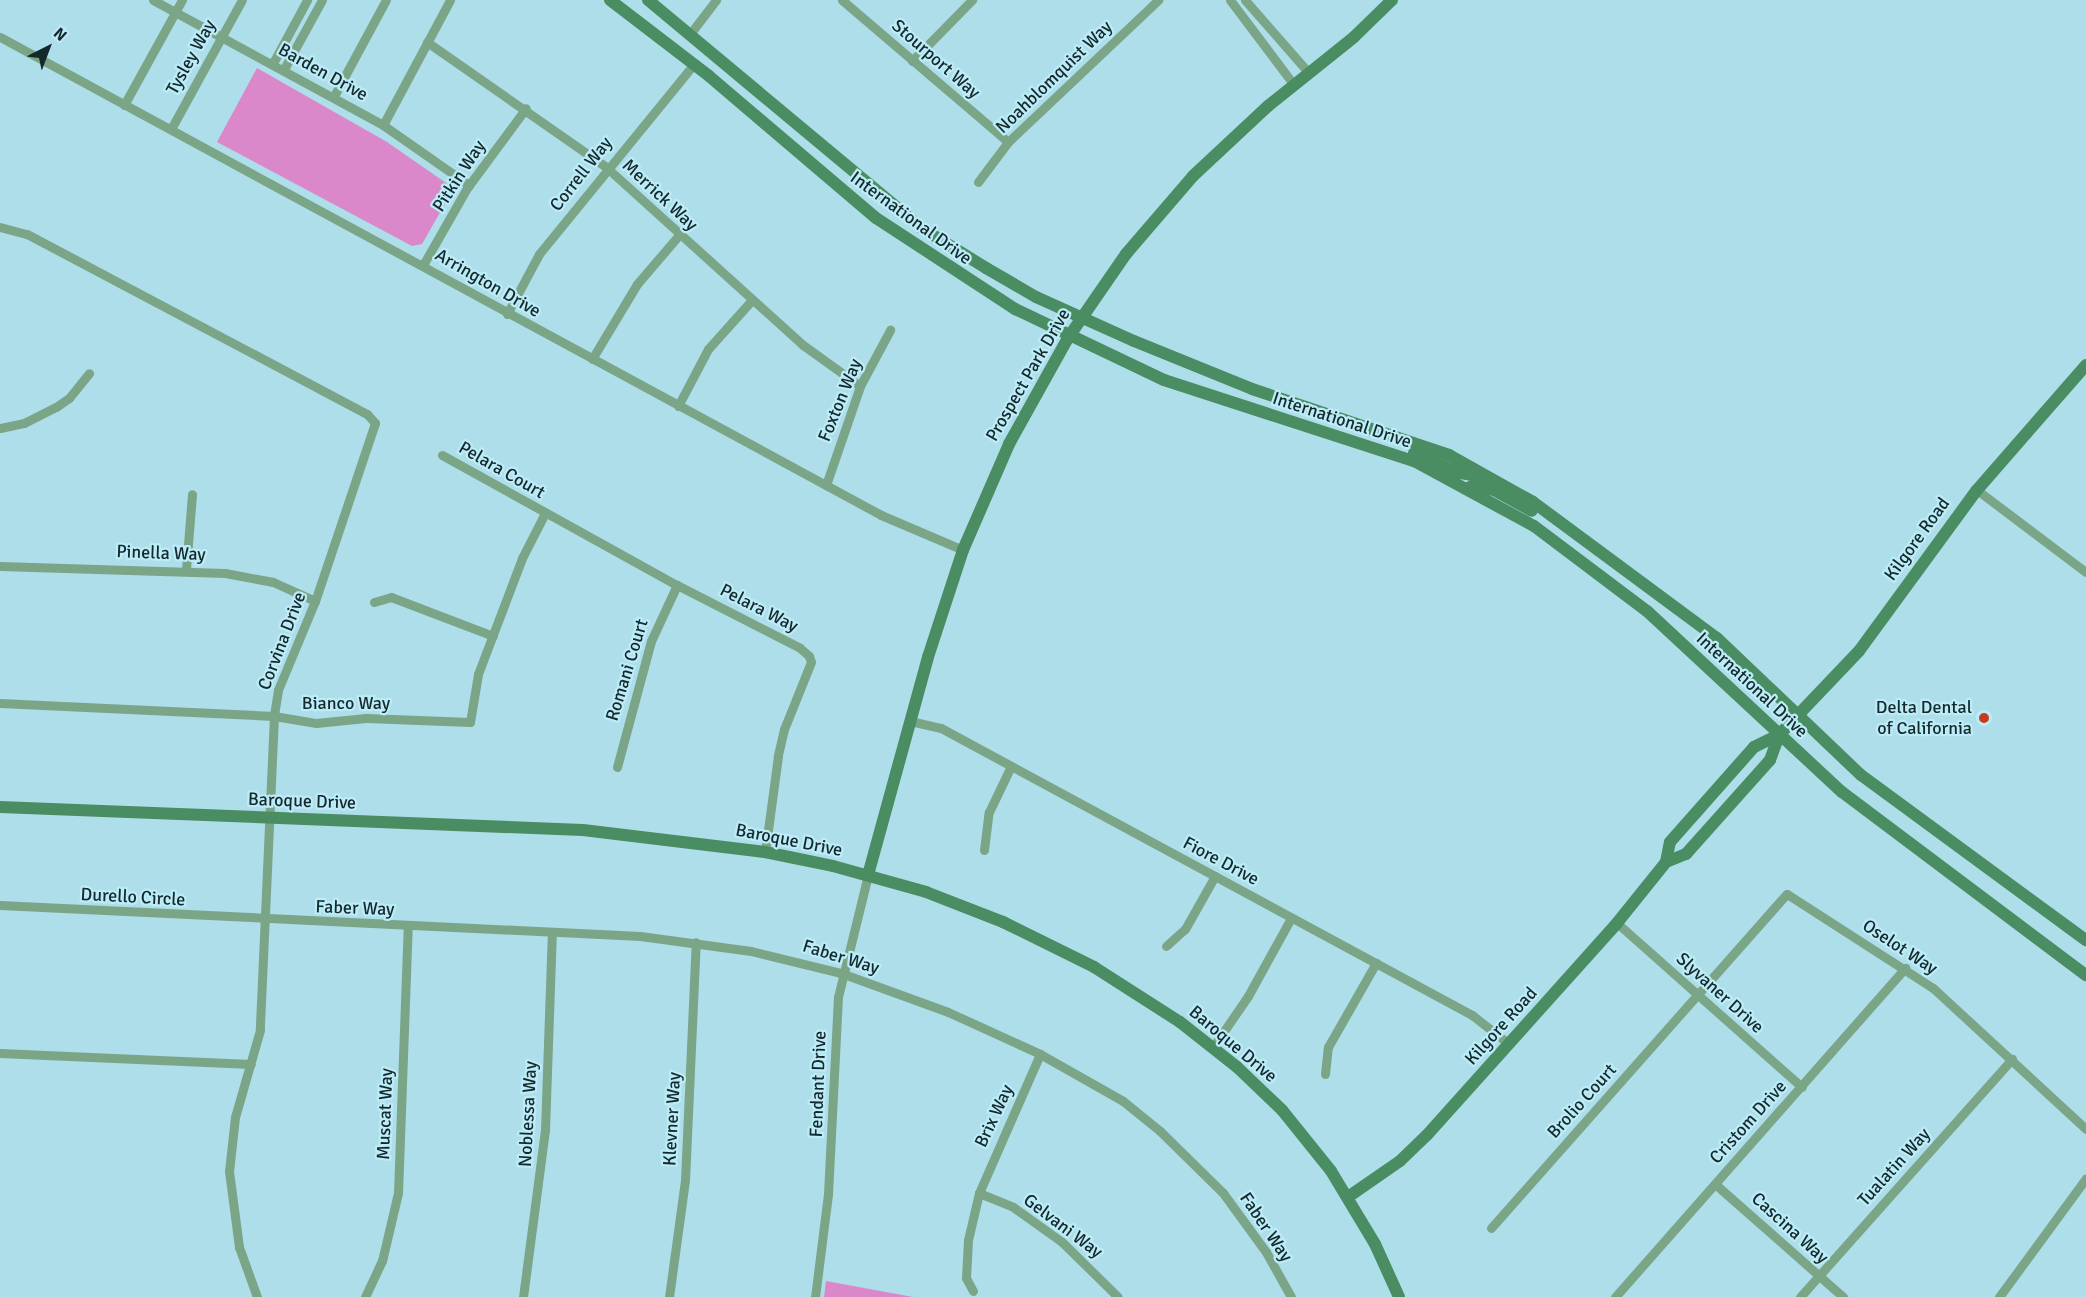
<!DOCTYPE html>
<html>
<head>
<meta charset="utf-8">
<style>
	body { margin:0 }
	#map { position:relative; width:2086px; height:1297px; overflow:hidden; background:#aedeea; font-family:Signika,sans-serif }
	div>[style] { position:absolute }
	.green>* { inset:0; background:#da88ca }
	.street>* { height:9px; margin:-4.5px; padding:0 4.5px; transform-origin:4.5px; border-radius:4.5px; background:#7ba587 }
	.secondary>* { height:12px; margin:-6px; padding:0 6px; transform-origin:6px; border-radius:6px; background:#4a8d62 }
	.dots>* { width:16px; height:16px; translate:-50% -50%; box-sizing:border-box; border:3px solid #bbecf7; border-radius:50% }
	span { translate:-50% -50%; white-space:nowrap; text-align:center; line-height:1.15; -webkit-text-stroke:4.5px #bbecf7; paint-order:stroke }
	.street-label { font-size:18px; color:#15282c }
	.poi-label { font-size:18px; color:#15282c }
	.right { translate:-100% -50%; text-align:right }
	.north { position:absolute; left:18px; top:18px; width:60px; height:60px; -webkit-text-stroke:4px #bbecf7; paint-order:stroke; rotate:42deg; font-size:16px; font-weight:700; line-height:24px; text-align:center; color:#15282c }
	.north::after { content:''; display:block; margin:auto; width:21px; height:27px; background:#15282c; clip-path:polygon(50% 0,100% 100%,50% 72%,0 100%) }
</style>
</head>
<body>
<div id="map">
	<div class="green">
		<div style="clip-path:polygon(257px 68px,387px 142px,449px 185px,450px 195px,422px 244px,412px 246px,217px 142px)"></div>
		<div style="clip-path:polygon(826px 1281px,913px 1297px,824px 1297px)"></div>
	</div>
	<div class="street">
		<div style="left:153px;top:0;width:262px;rotate:28.5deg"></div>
		<div style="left:383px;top:125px;width:105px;rotate:34.9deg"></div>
		<div style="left:842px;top:0;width:218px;rotate:40.5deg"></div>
		<div style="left:1230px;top:0;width:106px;rotate:53deg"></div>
		<div style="left:1245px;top:0;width:97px;rotate:48.8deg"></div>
		<div style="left:690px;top:34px;width:43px;rotate:-52.6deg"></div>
		<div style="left:0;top:37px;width:1002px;rotate:28.48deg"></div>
		<div style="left:881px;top:515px;width:89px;rotate:23.1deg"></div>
		<div style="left:427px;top:42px;width:218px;rotate:34.9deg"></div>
		<div style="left:606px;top:167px;width:266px;rotate:42.1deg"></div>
		<div style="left:803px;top:345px;width:70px;rotate:35.7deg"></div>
		<div style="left:912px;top:61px;width:86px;rotate:-45.5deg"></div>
		<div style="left:273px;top:63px;width:72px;rotate:-61.6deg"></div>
		<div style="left:284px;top:69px;width:79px;rotate:-61.2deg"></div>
		<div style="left:334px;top:96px;width:109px;rotate:-61.6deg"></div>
		<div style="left:124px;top:105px;width:120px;rotate:-61.1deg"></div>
		<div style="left:383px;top:125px;width:142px;rotate:-61.8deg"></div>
		<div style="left:171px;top:129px;width:147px;rotate:-61.2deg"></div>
		<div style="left:978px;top:182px;width:50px;rotate:-53.1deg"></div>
		<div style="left:1008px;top:142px;width:207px;rotate:-43.4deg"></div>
		<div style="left:0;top:227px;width:28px;rotate:15deg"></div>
		<div style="left:27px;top:234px;width:385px;rotate:27.9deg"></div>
		<div style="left:367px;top:414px;width:12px;rotate:48deg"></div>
		<div style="left:375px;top:423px;width:188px;rotate:108.6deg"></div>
		<div style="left:315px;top:601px;width:96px;rotate:112.6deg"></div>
		<div style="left:278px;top:690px;width:26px;rotate:99deg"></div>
		<div style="left:274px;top:716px;width:314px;rotate:92.6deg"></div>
		<div style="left:260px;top:1030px;width:91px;rotate:106deg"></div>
		<div style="left:235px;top:1117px;width:54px;rotate:96.3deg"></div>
		<div style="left:229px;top:1171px;width:77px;rotate:82.5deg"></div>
		<div style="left:239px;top:1247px;width:53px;rotate:70.2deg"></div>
		<div style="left:423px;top:265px;width:89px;rotate:-60.3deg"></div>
		<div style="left:467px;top:188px;width:99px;rotate:-53.6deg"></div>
		<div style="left:507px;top:314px;width:68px;rotate:-61.9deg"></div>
		<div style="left:539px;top:254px;width:245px;rotate:-50.8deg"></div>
		<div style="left:592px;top:359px;width:87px;rotate:-59deg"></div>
		<div style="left:637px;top:284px;width:65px;rotate:-49.4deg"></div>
		<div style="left:678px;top:406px;width:64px;rotate:-62.2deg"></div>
		<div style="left:708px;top:349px;width:66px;rotate:-48.1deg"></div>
		<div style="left:0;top:428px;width:25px;rotate:-12deg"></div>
		<div style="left:24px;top:423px;width:36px;rotate:-27deg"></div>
		<div style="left:56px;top:407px;width:16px;rotate:-35deg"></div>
		<div style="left:69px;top:398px;width:32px;rotate:-51deg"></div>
		<div style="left:442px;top:455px;width:269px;rotate:29deg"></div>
		<div style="left:677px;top:585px;width:138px;rotate:27.1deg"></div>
		<div style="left:800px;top:648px;width:12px;rotate:42deg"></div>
		<div style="left:809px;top:656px;width:6px;rotate:72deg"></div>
		<div style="left:811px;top:662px;width:72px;rotate:111.9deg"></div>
		<div style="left:784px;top:729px;width:28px;rotate:103deg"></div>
		<div style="left:778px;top:756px;width:97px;rotate:97.7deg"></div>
		<div style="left:826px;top:485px;width:105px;rotate:-71deg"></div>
		<div style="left:860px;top:386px;width:64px;rotate:-61.8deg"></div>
		<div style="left:1977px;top:490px;width:136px;rotate:37deg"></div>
		<div style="left:0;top:566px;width:225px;rotate:1.8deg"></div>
		<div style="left:225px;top:573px;width:49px;rotate:10.6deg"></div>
		<div style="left:273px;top:582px;width:46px;rotate:24.3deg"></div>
		<div style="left:186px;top:569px;width:75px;rotate:-85.4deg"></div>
		<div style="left:374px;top:602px;width:18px;rotate:-16deg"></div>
		<div style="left:391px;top:597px;width:109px;rotate:20.9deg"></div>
		<div style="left:0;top:703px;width:274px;rotate:2.7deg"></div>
		<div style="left:274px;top:716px;width:43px;rotate:9.5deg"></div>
		<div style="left:316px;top:723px;width:50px;rotate:-5.7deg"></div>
		<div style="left:366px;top:718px;width:104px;rotate:2.2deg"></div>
		<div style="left:470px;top:722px;width:49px;rotate:-80.5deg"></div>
		<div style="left:478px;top:674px;width:124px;rotate:-69.2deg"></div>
		<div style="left:522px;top:558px;width:51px;rotate:-62.9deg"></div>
		<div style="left:910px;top:721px;width:32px;rotate:13deg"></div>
		<div style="left:941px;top:728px;width:604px;rotate:28.39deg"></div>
		<div style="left:1472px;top:1015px;width:47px;rotate:38.1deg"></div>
		<div style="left:617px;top:767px;width:131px;rotate:-74.9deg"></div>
		<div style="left:651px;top:641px;width:62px;rotate:-65.1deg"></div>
		<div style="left:984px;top:850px;width:38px;rotate:-83deg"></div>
		<div style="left:989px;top:812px;width:51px;rotate:-64.4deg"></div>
		<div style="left:0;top:905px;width:641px;rotate:2.77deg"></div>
		<div style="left:640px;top:936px;width:112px;rotate:7.7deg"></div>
		<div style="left:751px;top:951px;width:93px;rotate:13.7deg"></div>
		<div style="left:841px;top:973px;width:114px;rotate:20deg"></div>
		<div style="left:948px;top:1012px;width:101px;rotate:24.5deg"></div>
		<div style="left:1040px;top:1054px;width:95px;rotate:29.5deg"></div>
		<div style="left:1123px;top:1101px;width:48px;rotate:39deg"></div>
		<div style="left:1160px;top:1131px;width:88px;rotate:44.5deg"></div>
		<div style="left:1223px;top:1193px;width:73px;rotate:53.9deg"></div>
		<div style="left:1266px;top:1252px;width:51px;rotate:60.9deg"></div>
		<div style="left:1617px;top:923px;width:247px;rotate:41.6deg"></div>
		<div style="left:1166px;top:946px;width:25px;rotate:-42deg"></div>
		<div style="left:1185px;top:929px;width:61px;rotate:-60.5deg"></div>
		<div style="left:1213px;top:1047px;width:62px;rotate:-55.5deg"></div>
		<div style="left:1248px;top:996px;width:89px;rotate:-61.1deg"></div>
		<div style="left:0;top:1053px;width:251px;rotate:2.5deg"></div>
		<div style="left:1325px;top:1074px;width:27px;rotate:-84deg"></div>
		<div style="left:1328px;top:1047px;width:97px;rotate:-60.3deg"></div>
		<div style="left:1715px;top:1184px;width:171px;rotate:41.4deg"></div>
		<div style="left:979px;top:1193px;width:37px;rotate:22deg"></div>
		<div style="left:1013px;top:1207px;width:60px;rotate:35.5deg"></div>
		<div style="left:1062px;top:1242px;width:78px;rotate:44.5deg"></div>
		<div style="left:1491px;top:1228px;width:446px;rotate:-48.5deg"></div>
		<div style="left:1787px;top:894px;width:174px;rotate:32.8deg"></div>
		<div style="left:1933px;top:988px;width:208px;rotate:42.7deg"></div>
		<div style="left:973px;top:1291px;width:15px;rotate:-118deg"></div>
		<div style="left:966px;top:1278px;width:38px;rotate:-87deg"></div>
		<div style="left:968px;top:1240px;width:48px;rotate:-76.8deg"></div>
		<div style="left:979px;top:1193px;width:152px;rotate:-66.3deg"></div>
		<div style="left:365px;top:1297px;width:40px;rotate:-65deg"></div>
		<div style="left:382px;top:1261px;width:70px;rotate:-76.8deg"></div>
		<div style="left:398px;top:1193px;width:267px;rotate:-87.9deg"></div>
		<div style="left:523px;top:1297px;width:168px;rotate:-82.5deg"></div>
		<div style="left:545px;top:1130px;width:198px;rotate:-88deg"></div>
		<div style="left:669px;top:1297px;width:118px;rotate:-82.2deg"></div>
		<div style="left:685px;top:1180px;width:238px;rotate:-87.4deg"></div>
		<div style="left:815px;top:1297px;width:104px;rotate:-82.8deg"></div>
		<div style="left:828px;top:1194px;width:197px;rotate:-87.1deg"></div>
		<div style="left:838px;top:997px;width:126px;rotate:-76.2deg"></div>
		<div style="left:1615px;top:1297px;width:439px;rotate:-48.6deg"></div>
		<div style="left:1800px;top:1297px;width:319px;rotate:-48.3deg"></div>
		<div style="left:1999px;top:1297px;width:147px;rotate:-53.8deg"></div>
	</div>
	<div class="secondary">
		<div style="left:610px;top:0;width:125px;rotate:37.5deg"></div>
		<div style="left:709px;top:76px;width:219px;rotate:40.4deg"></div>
		<div style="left:876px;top:218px;width:166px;rotate:33.2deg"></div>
		<div style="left:1015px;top:309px;width:165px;rotate:25.5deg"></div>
		<div style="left:1164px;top:380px;width:265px;rotate:18deg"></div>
		<div style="left:1416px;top:462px;width:134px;rotate:28.5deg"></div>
		<div style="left:1534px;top:526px;width:141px;rotate:37deg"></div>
		<div style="left:1647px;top:611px;width:266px;rotate:42.9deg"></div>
		<div style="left:1842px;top:792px;width:305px;rotate:36.9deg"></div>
		<div style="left:648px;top:0;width:354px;rotate:39.8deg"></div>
		<div style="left:920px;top:227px;width:78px;rotate:31.8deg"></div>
		<div style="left:986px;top:268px;width:58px;rotate:30.1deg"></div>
		<div style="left:1036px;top:297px;width:107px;rotate:24.2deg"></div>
		<div style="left:1134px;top:341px;width:127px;rotate:22.1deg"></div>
		<div style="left:1252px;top:389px;width:208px;rotate:18.5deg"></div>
		<div style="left:1449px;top:455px;width:96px;rotate:29.2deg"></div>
		<div style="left:1533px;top:502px;width:229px;rotate:36.5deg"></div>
		<div style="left:1717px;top:638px;width:199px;rotate:43.6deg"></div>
		<div style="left:1861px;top:775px;width:279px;rotate:36.3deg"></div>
		<div style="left:1414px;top:453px;width:50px;rotate:23.5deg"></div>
		<div style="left:1460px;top:473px;width:25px;rotate:9deg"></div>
		<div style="left:1467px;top:489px;width:6px;rotate:-31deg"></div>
		<div style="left:1472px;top:486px;width:22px;rotate:10deg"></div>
		<div style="left:1494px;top:490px;width:43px;rotate:28.9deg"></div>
		<div style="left:0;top:807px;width:583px;rotate:2.26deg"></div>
		<div style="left:583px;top:830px;width:183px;rotate:6.9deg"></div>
		<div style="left:765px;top:852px;width:69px;rotate:11.6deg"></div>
		<div style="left:833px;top:866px;width:97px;rotate:15.6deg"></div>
		<div style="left:926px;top:892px;width:83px;rotate:21.3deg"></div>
		<div style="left:1003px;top:922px;width:102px;rotate:26.3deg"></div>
		<div style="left:1094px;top:967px;width:102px;rotate:32.6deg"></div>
		<div style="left:1180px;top:1022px;width:73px;rotate:38.3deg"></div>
		<div style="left:1237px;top:1067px;width:62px;rotate:43.7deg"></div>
		<div style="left:1282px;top:1110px;width:78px;rotate:51.2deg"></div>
		<div style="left:1331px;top:1171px;width:85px;rotate:58.9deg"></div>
		<div style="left:1375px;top:1244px;width:58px;rotate:65.6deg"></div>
		<div style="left:1666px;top:862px;width:22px;rotate:-22deg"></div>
		<div style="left:1686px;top:854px;width:126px;rotate:-48.2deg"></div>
		<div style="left:1770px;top:760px;width:27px;rotate:-70deg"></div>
		<div style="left:868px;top:875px;width:226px;rotate:-74.6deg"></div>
		<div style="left:928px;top:657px;width:113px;rotate:-71.9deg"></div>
		<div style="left:963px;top:550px;width:116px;rotate:-66.5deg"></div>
		<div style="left:1009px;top:444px;width:121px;rotate:-60.9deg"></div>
		<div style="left:1068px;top:338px;width:102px;rotate:-55.4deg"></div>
		<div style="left:1126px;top:254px;width:103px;rotate:-49.3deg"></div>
		<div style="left:1193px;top:176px;width:103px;rotate:-43deg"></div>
		<div style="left:1268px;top:106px;width:110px;rotate:-38.7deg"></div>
		<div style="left:1354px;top:37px;width:53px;rotate:-44.2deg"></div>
		<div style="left:1348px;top:1197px;width:63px;rotate:-34.7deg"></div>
		<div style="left:1400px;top:1161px;width:37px;rotate:-44deg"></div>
		<div style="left:1427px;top:1135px;width:285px;rotate:-48.1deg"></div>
		<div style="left:1617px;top:923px;width:78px;rotate:-51.2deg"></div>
		<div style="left:1666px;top:862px;width:20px;rotate:-79deg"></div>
		<div style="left:1670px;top:842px;width:127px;rotate:-48.5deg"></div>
		<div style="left:1754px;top:747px;width:28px;rotate:-26deg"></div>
		<div style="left:1779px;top:735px;width:116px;rotate:-46.4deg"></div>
		<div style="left:1859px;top:651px;width:200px;rotate:-53.8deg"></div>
		<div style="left:1977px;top:490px;width:166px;rotate:-48.9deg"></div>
	</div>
	<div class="dots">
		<div style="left:1984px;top:718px;background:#c73c1d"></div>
	</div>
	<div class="street-label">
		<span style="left:191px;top:57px;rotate:-61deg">Tysley Way</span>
		<span style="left:936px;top:59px;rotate:41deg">Stourport Way</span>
		<span style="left:323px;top:72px;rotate:29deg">Barden Drive</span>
		<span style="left:1054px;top:77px;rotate:-44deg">Noahblomquist Way</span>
		<span style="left:581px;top:174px;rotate:-52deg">Correll Way</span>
		<span style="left:459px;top:176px;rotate:-57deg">Pitkin Way</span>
		<span style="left:660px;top:195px;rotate:43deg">Merrick Way</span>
		<span style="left:911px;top:218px;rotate:36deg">International Drive</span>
		<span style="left:488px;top:283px;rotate:30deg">Arrington Drive</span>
		<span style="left:1028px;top:375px;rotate:-60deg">Prospect Park Drive</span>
		<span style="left:840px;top:400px;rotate:-68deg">Foxton Way</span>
		<span style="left:1342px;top:420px;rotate:18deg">International Drive</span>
		<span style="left:502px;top:470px;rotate:30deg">Pelara Court</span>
		<span style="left:1917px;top:539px;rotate:-54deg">Kilgore Road</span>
		<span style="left:161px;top:553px;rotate:2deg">Pinella Way</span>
		<span style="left:759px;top:608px;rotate:27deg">Pelara Way</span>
		<span style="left:282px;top:641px;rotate:-69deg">Corvina Drive</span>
		<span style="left:627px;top:670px;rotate:-73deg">Romani Court</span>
		<span style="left:1752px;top:685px;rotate:43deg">International Drive</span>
		<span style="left:346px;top:703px">Bianco Way</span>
		<span style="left:302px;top:801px;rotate:2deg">Baroque Drive</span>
		<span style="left:789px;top:840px;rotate:11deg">Baroque Drive</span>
		<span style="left:1221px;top:861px;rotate:28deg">Fiore Drive</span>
		<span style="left:133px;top:897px;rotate:3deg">Durello Circle</span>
		<span style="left:355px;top:908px;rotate:2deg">Faber Way</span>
		<span style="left:1900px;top:947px;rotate:33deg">Oselot Way</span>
		<span style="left:841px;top:957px;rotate:17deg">Faber Way</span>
		<span style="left:1720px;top:993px;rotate:42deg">Slyvaner Drive</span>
		<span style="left:1501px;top:1026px;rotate:-48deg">Kilgore Road</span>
		<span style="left:1233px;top:1044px;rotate:40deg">Baroque Drive</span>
		<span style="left:818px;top:1084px;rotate:-88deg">Fendant Drive</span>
		<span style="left:1582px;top:1101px;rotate:-48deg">Brolio Court</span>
		<span style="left:385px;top:1114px;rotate:-88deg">Muscat Way</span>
		<span style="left:528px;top:1114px;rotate:-87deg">Noblessa Way</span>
		<span style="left:994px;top:1116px;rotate:-65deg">Brix Way</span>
		<span style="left:672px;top:1119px;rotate:-87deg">Klevner Way</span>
		<span style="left:1748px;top:1122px;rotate:-48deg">Cristom Drive</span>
		<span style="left:1894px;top:1167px;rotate:-48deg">Tualatin Way</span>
		<span style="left:1063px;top:1226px;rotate:37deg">Gelvani Way</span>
		<span style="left:1266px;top:1227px;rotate:56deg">Faber Way</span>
		<span style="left:1790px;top:1228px;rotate:42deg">Cascina Way</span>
	</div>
	<div class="poi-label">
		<span class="right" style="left:1972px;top:718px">Delta Dental<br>of California</span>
	</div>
	<div class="north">N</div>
</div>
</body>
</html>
